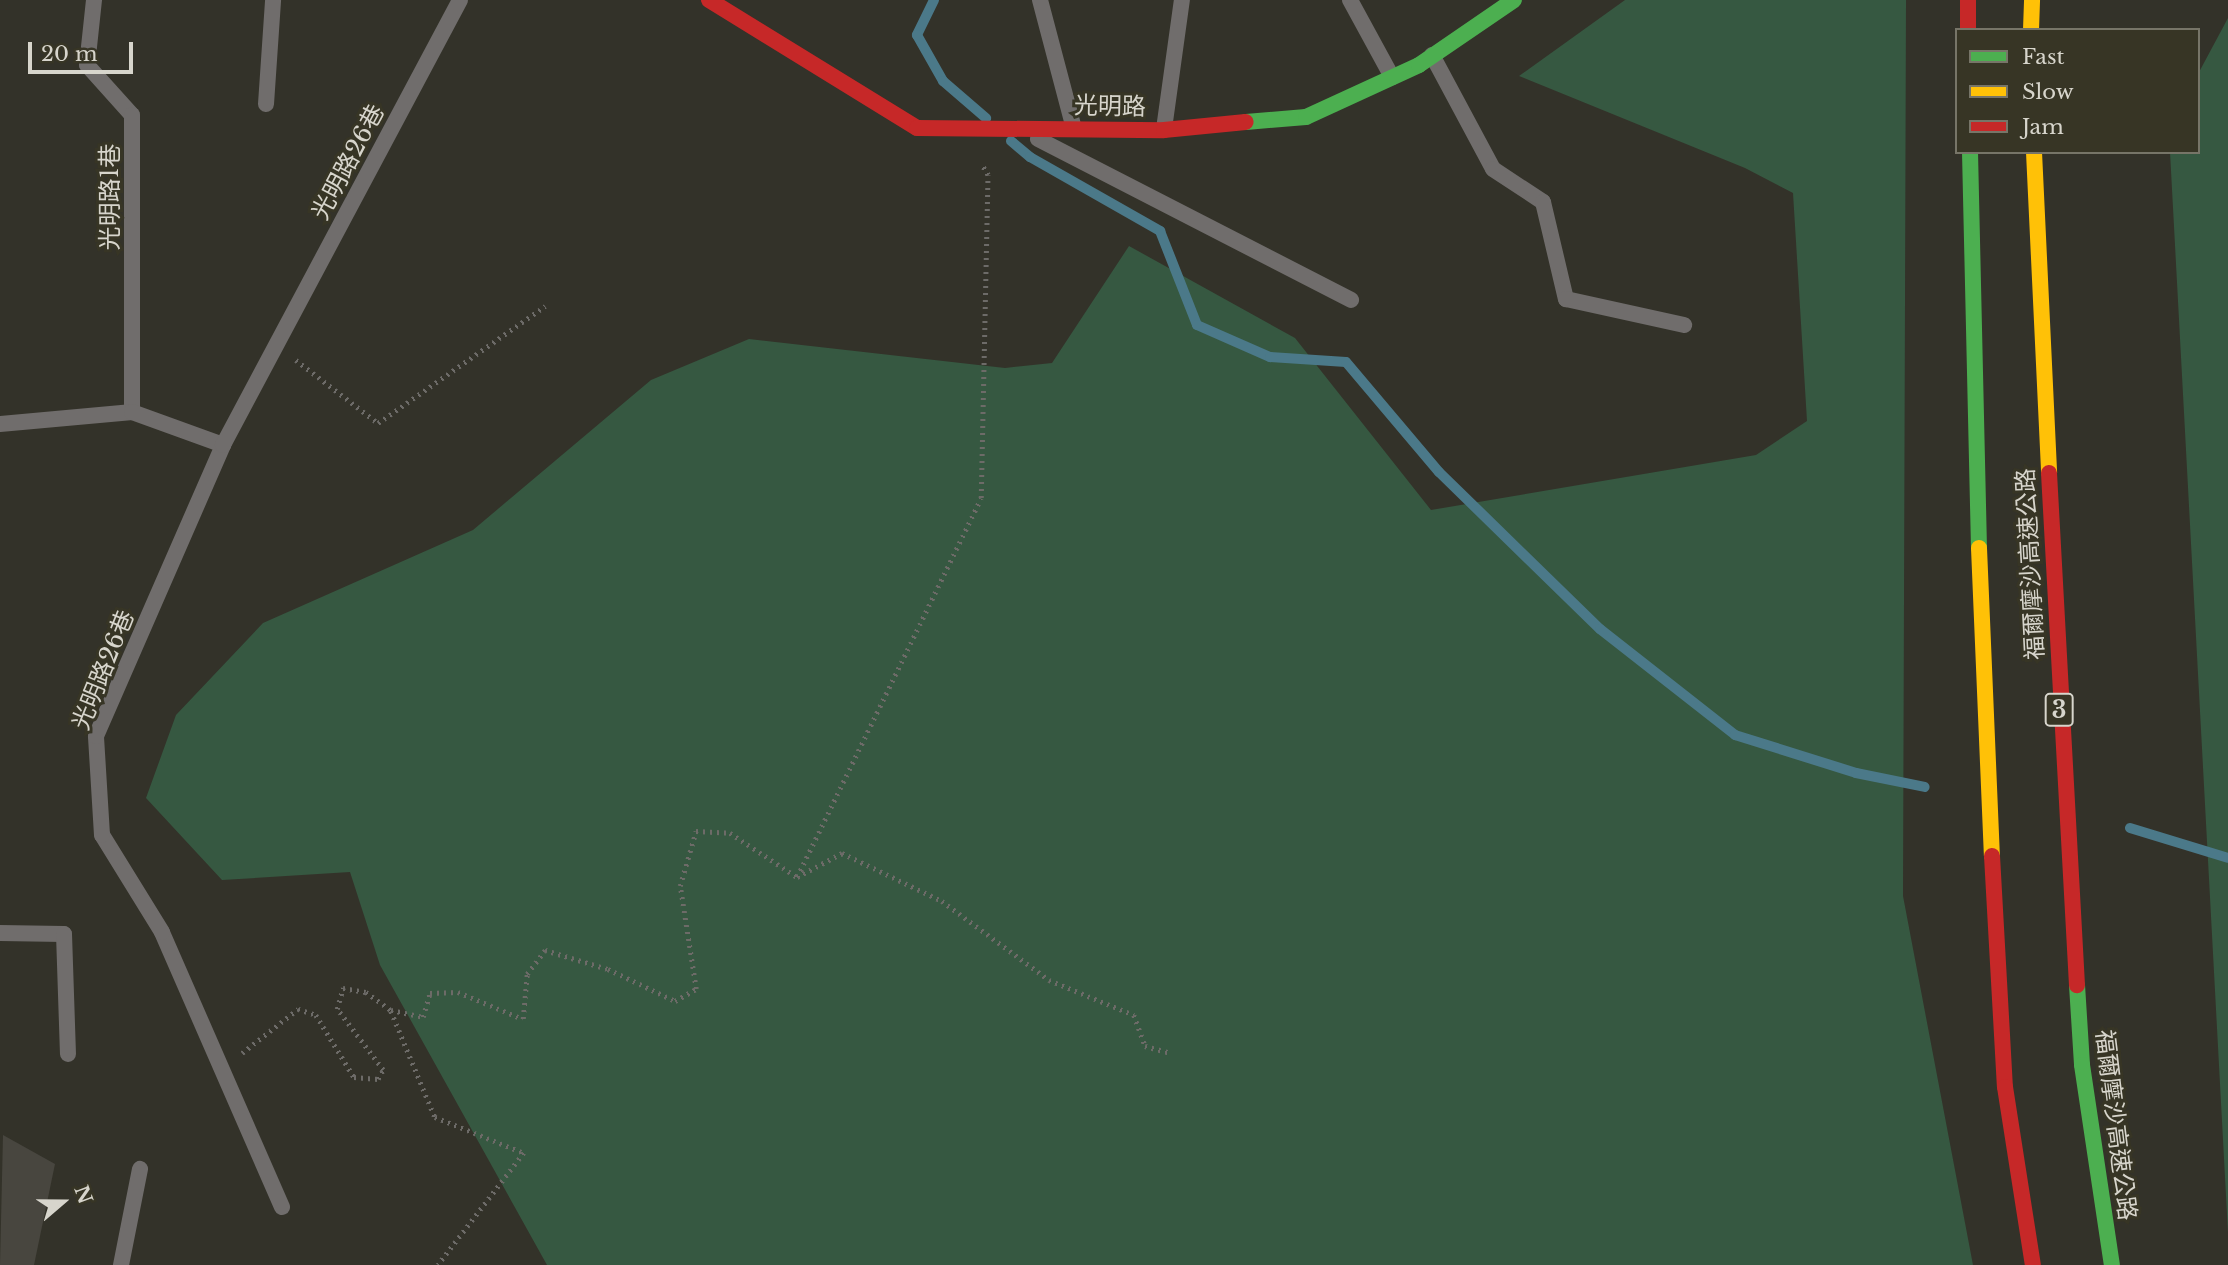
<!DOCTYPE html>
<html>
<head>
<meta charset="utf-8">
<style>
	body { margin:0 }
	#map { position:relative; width:2228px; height:1265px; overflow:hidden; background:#333229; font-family:"Libre Baskerville","Noto Sans TC",serif }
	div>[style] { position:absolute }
	.green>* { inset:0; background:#365841 }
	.stream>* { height:10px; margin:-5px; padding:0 5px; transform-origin:5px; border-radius:5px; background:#4b7989 }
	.building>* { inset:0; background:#48463f }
	.path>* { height:4.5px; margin-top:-2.25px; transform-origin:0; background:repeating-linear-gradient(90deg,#6d6b68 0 2px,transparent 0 7px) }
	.lane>* { height:16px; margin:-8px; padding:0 8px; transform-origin:8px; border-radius:8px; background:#706d6c }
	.fast>* { height:16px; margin:-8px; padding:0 8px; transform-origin:8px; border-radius:8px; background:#4caf50 }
	.slow>* { height:16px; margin:-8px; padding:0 8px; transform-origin:8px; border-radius:8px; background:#ffc107 }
	.jam>* { height:16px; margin:-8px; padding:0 8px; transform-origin:8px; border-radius:8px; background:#c62828 }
	span { translate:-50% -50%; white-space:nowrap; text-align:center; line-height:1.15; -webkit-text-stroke:6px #373525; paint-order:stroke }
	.shield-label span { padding:2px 5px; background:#373525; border:2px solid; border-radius:5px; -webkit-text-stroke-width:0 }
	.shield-label { font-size:23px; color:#d7d5cc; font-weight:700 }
	.street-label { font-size:24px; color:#d7d5cc }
	.legend { position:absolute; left:1955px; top:28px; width:245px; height:126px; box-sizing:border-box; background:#373525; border:2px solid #777568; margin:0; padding:9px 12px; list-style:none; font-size:21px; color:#d7d5cc }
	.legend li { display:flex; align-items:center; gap:14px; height:35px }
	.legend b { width:35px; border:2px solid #777568 }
	.north { position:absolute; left:28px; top:1167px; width:70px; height:70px; -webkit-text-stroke:5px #373525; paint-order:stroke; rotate:70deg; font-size:19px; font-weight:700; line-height:28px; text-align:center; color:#d7d5cc }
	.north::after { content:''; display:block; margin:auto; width:24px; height:32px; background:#d7d5cc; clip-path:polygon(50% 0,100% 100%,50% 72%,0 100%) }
	.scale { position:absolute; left:28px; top:42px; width:105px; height:32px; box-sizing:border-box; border:4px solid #d7d5cc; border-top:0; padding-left:9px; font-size:21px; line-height:24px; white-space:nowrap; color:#d7d5cc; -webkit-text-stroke:5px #373525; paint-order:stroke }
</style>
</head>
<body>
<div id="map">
	<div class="green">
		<div style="clip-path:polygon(1625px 0,1906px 0,1903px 896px,1973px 1265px,547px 1265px,380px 965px,350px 872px,222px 880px,146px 798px,176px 715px,263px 623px,473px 530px,651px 380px,749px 339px,1005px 368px,1052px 363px,1129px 246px,1295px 338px,1431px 510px,1756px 455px,1807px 421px,1793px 193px,1745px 168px,1519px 76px)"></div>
		<div style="clip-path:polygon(2228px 18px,2228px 1233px,2170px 152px,2198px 152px,2198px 74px)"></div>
	</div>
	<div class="stream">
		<div style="left:934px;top:0;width:39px;rotate:116deg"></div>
		<div style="left:917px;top:35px;width:53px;rotate:60.5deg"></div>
		<div style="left:943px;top:81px;width:57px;rotate:40.7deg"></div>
		<div style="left:1011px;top:141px;width:25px;rotate:40deg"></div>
		<div style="left:1030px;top:157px;width:150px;rotate:29.6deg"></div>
		<div style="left:1160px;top:231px;width:101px;rotate:68.5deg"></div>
		<div style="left:1197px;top:325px;width:80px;rotate:23.7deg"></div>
		<div style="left:1270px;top:357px;width:76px;rotate:3.8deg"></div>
		<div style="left:1346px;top:362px;width:144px;rotate:49.8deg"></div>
		<div style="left:1439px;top:472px;width:225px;rotate:44.3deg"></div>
		<div style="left:1600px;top:629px;width:172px;rotate:38.1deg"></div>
		<div style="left:1735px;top:735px;width:127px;rotate:17.4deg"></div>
		<div style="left:1856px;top:773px;width:70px;rotate:11.5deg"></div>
		<div style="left:2130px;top:828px;width:102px;rotate:17deg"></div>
	</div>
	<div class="building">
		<div style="clip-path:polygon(3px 1135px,55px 1164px,34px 1265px,0 1265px)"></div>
	</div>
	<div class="path">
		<div style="left:296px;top:360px;width:103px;rotate:37.5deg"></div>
		<div style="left:378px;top:423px;width:204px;rotate:-35deg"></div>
		<div style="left:797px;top:877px;width:421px;rotate:-64.1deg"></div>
		<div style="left:981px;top:498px;width:323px;rotate:-88.8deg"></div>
		<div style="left:988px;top:175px;width:13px;rotate:-122deg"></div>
		<div style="left:391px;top:1011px;width:115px;rotate:67.5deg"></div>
		<div style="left:435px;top:1117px;width:96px;rotate:22deg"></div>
		<div style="left:524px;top:1153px;width:141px;rotate:127.5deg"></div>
		<div style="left:242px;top:1053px;width:71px;rotate:-38.2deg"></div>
		<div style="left:298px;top:1009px;width:19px;rotate:18deg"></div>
		<div style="left:316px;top:1015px;width:73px;rotate:58.5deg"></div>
		<div style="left:354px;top:1077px;width:24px;rotate:5deg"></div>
		<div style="left:378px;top:1079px;width:10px;rotate:-61deg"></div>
		<div style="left:383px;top:1070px;width:76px;rotate:-127deg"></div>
		<div style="left:337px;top:1009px;width:22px;rotate:-74deg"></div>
		<div style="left:343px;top:988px;width:23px;rotate:10deg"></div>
		<div style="left:366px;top:992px;width:31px;rotate:36deg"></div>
		<div style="left:391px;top:1010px;width:33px;rotate:12deg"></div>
		<div style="left:423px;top:1017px;width:25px;rotate:-74deg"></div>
		<div style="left:430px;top:993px;width:28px;rotate:-2deg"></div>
		<div style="left:458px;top:992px;width:70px;rotate:22.6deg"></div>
		<div style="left:523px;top:1019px;width:45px;rotate:-84.9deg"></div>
		<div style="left:527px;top:974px;width:30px;rotate:-53deg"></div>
		<div style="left:545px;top:950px;width:66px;rotate:16.8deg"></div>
		<div style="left:608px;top:969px;width:74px;rotate:25.5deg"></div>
		<div style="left:675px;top:1001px;width:24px;rotate:-30deg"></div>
		<div style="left:696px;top:989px;width:104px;rotate:-98.8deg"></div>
		<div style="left:680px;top:886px;width:57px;rotate:-73.8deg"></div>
		<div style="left:696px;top:831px;width:34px;rotate:3deg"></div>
		<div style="left:730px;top:833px;width:80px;rotate:33.3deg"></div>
		<div style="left:797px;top:877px;width:51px;rotate:-28.1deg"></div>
		<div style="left:842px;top:853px;width:111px;rotate:25.6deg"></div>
		<div style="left:942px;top:901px;width:133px;rotate:36.4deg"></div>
		<div style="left:1049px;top:980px;width:92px;rotate:22.4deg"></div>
		<div style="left:1134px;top:1015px;width:33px;rotate:70deg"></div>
		<div style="left:1145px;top:1046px;width:27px;rotate:15deg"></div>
	</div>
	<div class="lane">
		<div style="left:94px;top:0;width:65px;rotate:96.1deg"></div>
		<div style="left:87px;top:65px;width:67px;rotate:48deg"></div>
		<div style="left:132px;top:115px;width:297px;rotate:90deg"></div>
		<div style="left:1040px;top:0;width:133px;rotate:75.2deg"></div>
		<div style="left:1350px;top:0;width:88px;rotate:61.4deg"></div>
		<div style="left:1432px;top:55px;width:129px;rotate:61.8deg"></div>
		<div style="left:1493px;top:169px;width:60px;rotate:33.4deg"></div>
		<div style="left:1543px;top:202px;width:100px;rotate:76.7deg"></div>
		<div style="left:1566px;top:299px;width:121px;rotate:12.4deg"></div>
		<div style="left:266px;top:104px;width:104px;rotate:-86.1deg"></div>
		<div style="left:1164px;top:129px;width:130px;rotate:-82.1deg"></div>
		<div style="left:1038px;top:139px;width:352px;rotate:27.2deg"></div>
		<div style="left:0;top:424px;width:133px;rotate:-5.2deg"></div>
		<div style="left:132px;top:412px;width:97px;rotate:19.9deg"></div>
		<div style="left:0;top:933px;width:64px;rotate:0.9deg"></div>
		<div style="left:64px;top:934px;width:120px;rotate:88.1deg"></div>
		<div style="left:282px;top:1207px;width:300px;rotate:-113.6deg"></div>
		<div style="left:162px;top:932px;width:114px;rotate:-121.7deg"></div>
		<div style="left:102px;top:835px;width:99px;rotate:-93.5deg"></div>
		<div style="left:96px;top:736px;width:318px;rotate:-66.4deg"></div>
		<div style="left:223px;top:445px;width:504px;rotate:-61.96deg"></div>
		<div style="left:121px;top:1265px;width:98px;rotate:-78.8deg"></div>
	</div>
	<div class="fast">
		<div style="left:1246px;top:122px;width:60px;rotate:-4.8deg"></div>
		<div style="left:1306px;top:117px;width:124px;rotate:-24.7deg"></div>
		<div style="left:1419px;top:65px;width:115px;rotate:-34.4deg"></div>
		<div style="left:1970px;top:152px;width:396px;rotate:88.7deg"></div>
		<div style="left:2077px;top:985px;width:80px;rotate:86.4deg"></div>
		<div style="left:2082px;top:1065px;width:202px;rotate:81.5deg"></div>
	</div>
	<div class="slow">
		<div style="left:2031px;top:30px;width:30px;rotate:-88deg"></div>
		<div style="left:2034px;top:152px;width:321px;rotate:87.3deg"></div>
		<div style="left:1979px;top:548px;width:308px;rotate:87.6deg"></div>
	</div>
	<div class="jam">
		<div style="left:709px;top:0;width:244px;rotate:31.6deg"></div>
		<div style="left:917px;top:128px;width:247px;rotate:0.5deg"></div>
		<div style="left:1164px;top:130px;width:82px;rotate:-5.6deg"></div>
		<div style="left:1968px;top:0;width:30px;rotate:90deg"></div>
		<div style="left:2049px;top:473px;width:513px;rotate:86.87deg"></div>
		<div style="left:1992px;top:856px;width:231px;rotate:86.8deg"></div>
		<div style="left:2005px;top:1087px;width:180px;rotate:81.1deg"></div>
	</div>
	<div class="shield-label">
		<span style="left:2059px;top:710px">3</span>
	</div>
	<div class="street-label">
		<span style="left:1110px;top:106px;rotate:1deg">光明路</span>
		<span style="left:348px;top:162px;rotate:-62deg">光明路26巷</span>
		<span style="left:110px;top:197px;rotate:-90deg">光明路1巷</span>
		<span style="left:2030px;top:564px;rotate:-93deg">福爾摩沙高速公路</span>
		<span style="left:103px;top:670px;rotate:-68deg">光明路26巷</span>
		<span style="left:2116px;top:1125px;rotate:83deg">福爾摩沙高速公路</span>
	</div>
	<ul class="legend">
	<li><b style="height:9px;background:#4caf50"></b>Fast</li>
	<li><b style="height:9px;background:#ffc107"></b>Slow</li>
	<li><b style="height:9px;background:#c62828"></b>Jam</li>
	</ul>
	<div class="north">N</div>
	<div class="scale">20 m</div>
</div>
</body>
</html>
